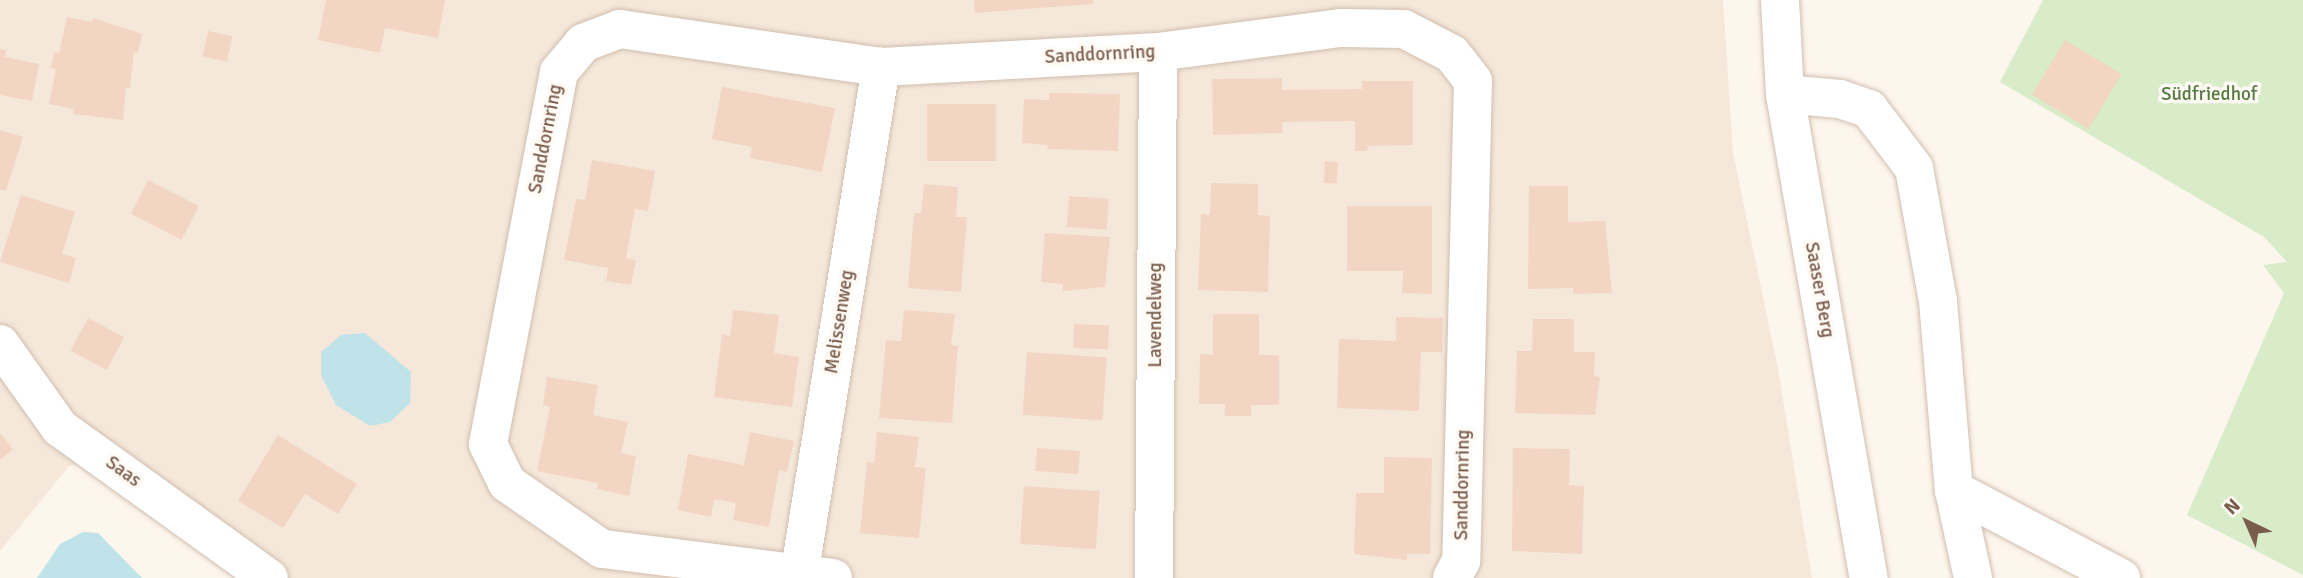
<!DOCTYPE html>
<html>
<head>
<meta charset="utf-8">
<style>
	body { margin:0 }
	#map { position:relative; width:2303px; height:578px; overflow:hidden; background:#fdf6ec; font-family:Signika,sans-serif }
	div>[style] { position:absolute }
	.residential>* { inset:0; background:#f5e8da }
	.green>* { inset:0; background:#d8ecc9 }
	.water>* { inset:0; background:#bfe3e8 }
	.building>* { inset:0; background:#f3d5c3; transform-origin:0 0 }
	.roads { filter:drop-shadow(0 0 2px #d1beb0) drop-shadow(0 0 2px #d1beb0) }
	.minor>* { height:38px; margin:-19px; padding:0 19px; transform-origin:19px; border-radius:19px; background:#fff }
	span { translate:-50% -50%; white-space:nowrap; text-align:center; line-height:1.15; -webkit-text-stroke:7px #fffaf3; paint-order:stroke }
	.street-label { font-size:19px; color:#7a5c4d }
	.park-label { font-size:19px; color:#537a41 }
	.north { position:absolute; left:2212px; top:487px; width:70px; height:70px; -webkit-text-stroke:5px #fffaf3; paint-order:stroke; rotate:316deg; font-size:19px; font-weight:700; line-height:28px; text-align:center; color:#7a5c4d }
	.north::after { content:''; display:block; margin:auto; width:24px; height:32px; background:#7a5c4d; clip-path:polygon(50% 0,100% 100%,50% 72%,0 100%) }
</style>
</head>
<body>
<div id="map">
	<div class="residential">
		<div style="clip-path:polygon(0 0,1723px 0,1733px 153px,1778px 369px,1812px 578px,285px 578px,115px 452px,69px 466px,0 551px)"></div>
	</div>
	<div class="green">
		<div style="clip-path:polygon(2043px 0,2303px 0,2303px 575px,2187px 515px,2284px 293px,2263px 265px,2287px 262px,2264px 237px,2000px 82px)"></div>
	</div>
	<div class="water">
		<div style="clip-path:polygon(365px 333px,411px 372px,410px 403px,390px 422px,370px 426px,336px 405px,321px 375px,321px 352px,341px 335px)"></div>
		<div style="clip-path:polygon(83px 532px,98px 533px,142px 578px,37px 578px,60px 544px)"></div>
	</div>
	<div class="building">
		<div style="clip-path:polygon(326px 0,445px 0,438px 38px,385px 28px,380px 53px,318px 40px)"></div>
		<div style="clip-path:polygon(974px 0,1093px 0,1093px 4px,975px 13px)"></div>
		<div style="clip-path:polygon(67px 17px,92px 22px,93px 18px,142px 34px,138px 53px,134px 52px,130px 88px,126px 88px,123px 120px,73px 114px,74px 109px,49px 104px,56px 69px,51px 68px,54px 52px,59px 53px)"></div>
		<div style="left:208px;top:31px;width:25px;height:26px;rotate:12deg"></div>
		<div style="left:2065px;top:40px;width:66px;height:64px;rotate:31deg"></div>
		<div style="clip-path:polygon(0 49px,6px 50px,5px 57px,39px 64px,32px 101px,0 95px)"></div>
		<div style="clip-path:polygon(1282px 78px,1282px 90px,1362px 89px,1362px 81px,1413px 81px,1413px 145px,1368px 146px,1367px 151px,1355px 151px,1355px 121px,1282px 122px,1283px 133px,1213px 135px,1212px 79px)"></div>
		<div style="clip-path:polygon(722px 87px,835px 108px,822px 172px,750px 158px,752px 147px,712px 139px)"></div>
		<div style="clip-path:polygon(1049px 93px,1120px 94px,1118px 151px,1047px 149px,1048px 145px,1022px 143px,1024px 99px,1049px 100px)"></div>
		<div style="left:927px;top:104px;width:69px;height:57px"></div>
		<div style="clip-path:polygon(0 130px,23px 137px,6px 191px,0 189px)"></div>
		<div style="clip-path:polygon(592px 160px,655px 171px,648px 211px,635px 209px,626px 258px,636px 260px,631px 285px,606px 281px,608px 268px,564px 260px,576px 199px,585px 200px)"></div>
		<div style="left:1325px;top:161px;width:13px;height:22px;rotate:4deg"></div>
		<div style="left:148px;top:180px;width:57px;height:38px;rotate:27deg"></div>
		<div style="clip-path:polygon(1211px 183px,1258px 184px,1258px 215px,1270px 216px,1268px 292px,1198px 290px,1201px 214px,1210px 215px)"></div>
		<div style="clip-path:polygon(924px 184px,958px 187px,956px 217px,967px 217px,961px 292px,908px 288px,914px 213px,921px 213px)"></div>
		<div style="clip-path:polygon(1529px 186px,1568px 186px,1568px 222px,1605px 221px,1612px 293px,1573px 294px,1573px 288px,1528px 289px)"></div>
		<div style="clip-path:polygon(21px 195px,75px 212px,62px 254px,76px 258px,69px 283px,0 262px)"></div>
		<div style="left:1069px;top:196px;width:40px;height:31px;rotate:4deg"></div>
		<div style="clip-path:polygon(1347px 206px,1432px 206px,1432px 294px,1402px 293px,1403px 271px,1347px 271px)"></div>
		<div style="clip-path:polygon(1045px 233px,1110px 237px,1105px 287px,1063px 291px,1063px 284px,1041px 282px)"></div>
		<div style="clip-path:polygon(733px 310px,779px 315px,774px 353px,799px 357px,792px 407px,714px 397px,722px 334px,730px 336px)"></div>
		<div style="clip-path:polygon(904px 310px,955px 314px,951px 345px,958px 346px,952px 423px,879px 418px,886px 340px,901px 341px)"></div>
		<div style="clip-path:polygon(1213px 314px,1259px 314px,1259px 355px,1279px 355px,1279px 405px,1251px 405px,1251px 416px,1225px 416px,1225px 404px,1199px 404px,1200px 354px,1213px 355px)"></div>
		<div style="clip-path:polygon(1396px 317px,1443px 318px,1442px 352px,1421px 352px,1419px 411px,1337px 408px,1339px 339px,1396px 341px)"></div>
		<div style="left:88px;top:318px;width:41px;height:37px;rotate:28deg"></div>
		<div style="clip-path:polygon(1533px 319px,1574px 319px,1574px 352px,1595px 352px,1594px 376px,1600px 377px,1595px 415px,1515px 413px,1517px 351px,1532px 351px)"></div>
		<div style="left:1074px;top:324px;width:35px;height:24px;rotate:2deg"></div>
		<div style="left:1027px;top:352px;width:80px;height:63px;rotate:4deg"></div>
		<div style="clip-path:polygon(547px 377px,598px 385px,593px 415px,628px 422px,621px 453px,636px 456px,629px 496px,597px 489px,598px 483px,537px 471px,550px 407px,543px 405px)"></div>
		<div style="clip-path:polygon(750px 432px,794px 441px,787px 472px,779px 470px,769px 527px,733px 520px,736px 503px,714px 499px,711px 517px,678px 510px,688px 454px,744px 465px)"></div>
		<div style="clip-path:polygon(877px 432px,919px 437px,915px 467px,926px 468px,919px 538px,860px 533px,867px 462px,874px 463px)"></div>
		<div style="clip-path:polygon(0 433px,13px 449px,0 460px)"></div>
		<div style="clip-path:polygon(278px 435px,357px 484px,338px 514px,305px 494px,283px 528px,238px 501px)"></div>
		<div style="left:1037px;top:448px;width:43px;height:23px;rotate:4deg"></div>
		<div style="clip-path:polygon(1513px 448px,1570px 449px,1569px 485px,1584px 486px,1582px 554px,1512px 551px)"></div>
		<div style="clip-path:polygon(1384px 457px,1432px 458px,1430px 554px,1407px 554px,1407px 560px,1354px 554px,1356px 493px,1384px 493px)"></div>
		<div style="left:1024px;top:486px;width:76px;height:58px;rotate:4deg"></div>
	</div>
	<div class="roads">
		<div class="minor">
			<div style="left:1780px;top:0;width:94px;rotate:87deg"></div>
			<div style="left:1785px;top:94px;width:491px;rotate:80.2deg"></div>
			<div style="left:1785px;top:94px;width:55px;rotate:5.2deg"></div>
			<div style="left:1840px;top:99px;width:31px;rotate:19deg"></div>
			<div style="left:1869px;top:109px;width:74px;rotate:52.7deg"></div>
			<div style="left:1914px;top:168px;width:135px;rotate:79.8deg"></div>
			<div style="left:1938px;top:301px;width:190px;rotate:85.2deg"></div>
			<div style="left:1954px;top:490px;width:90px;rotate:77.8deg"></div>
			<div style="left:0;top:344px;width:103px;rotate:54.5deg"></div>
			<div style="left:60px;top:428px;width:257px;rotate:35.7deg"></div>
			<div style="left:1954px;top:490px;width:189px;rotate:27.8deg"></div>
			<div style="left:799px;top:576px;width:516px;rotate:-80.85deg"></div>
			<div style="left:833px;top:578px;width:233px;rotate:-172.8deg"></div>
			<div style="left:602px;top:549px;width:116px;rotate:-145.2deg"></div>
			<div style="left:507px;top:483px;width:43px;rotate:-116deg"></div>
			<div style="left:488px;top:444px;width:379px;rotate:-79.2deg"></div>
			<div style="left:559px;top:72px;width:38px;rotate:-50deg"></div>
			<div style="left:583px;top:43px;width:40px;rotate:-21deg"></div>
			<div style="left:620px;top:29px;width:264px;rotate:8.3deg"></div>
			<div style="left:881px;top:67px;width:277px;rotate:-3.1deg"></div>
			<div style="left:1158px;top:52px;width:184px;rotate:-7.5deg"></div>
			<div style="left:1340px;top:28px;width:64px;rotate:0.9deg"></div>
			<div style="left:1404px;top:29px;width:54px;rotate:27.5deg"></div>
			<div style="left:1452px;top:54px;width:34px;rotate:52deg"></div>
			<div style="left:1473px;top:81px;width:480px;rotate:91.4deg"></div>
			<div style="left:1461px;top:561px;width:19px;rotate:118deg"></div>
			<div style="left:1154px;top:578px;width:526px;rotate:-89.56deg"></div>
		</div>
	</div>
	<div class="street-label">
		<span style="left:1100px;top:55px;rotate:-3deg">Sanddornring</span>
		<span style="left:546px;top:139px;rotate:-79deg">Sanddornring</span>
		<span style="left:1819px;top:290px;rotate:80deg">Saaser Berg</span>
		<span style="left:1156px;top:315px;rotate:-90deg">Lavendelweg</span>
		<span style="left:840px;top:322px;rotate:-81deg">Melissenweg</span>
		<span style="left:123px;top:472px;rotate:36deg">Saas</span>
		<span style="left:1463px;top:485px;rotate:-89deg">Sanddornring</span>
	</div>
	<div class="park-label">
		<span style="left:2209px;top:95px">Südfriedhof</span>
	</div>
	<div class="north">N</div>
</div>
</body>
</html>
